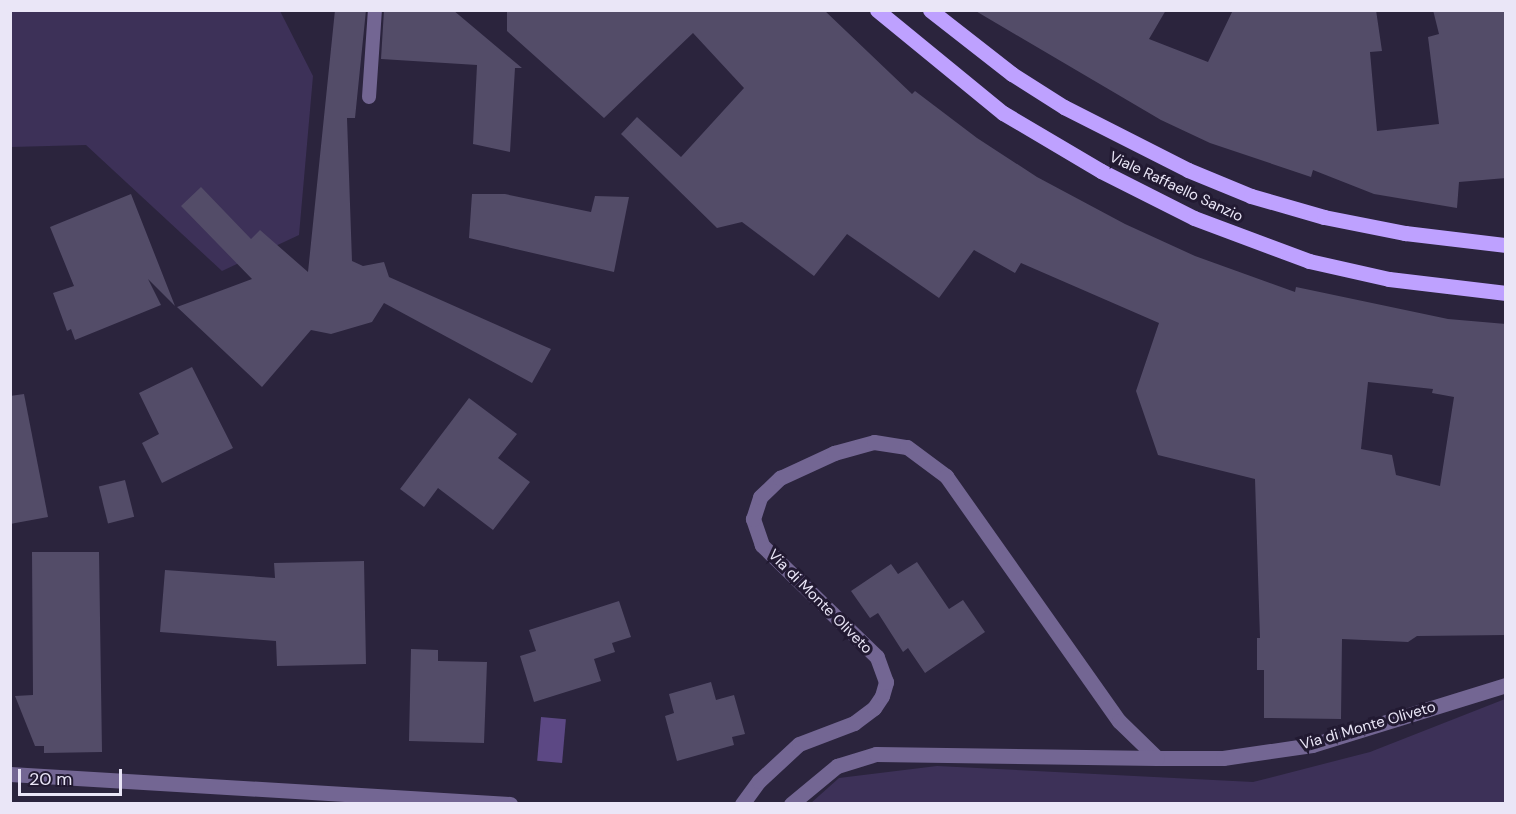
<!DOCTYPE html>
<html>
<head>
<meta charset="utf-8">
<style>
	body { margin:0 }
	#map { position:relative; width:1516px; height:814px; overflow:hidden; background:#2b243d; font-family:"DM Sans",sans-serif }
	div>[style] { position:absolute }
	.green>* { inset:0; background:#3d3158 }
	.water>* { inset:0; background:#5c4884; transform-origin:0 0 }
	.building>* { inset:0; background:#534c68; transform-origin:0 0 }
	.lane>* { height:14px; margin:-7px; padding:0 7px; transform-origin:7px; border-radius:7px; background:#736693 }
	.street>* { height:15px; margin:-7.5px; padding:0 7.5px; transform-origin:7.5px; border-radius:7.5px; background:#736693 }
	.primary>* { height:15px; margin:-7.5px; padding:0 7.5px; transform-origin:7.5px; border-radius:7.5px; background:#bea1ff }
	span { translate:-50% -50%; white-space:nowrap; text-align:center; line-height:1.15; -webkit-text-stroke:6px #221a32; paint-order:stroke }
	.street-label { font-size:15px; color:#eae6f7 }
	.frame { position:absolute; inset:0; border:12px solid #eae6f7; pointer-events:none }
	.scale { position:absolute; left:18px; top:769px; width:104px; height:27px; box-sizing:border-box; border:3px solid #eae6f7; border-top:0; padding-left:8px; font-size:18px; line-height:21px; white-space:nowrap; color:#eae6f7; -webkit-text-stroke:4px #221a32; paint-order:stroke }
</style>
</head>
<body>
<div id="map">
	<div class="green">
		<div style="clip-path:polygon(10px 11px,280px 11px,313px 76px,299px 235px,222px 271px,86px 145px,11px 147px)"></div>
		<div style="clip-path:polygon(1505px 699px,1505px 803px,811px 803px,839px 778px,937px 766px,1253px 782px,1370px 752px)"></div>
	</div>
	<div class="water">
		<div style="left:541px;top:717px;width:25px;height:44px;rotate:5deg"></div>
	</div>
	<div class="building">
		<div style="clip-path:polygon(335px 10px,366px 10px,355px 118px,347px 118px,352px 261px,363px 266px,384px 262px,389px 277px,551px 349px,532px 383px,384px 303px,372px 322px,331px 334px,311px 330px,262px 387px,177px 307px,252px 279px,181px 206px,201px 187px,251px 239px,260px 230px,308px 272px)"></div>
		<div style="clip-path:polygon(384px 10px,453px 10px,522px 68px,515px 68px,510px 152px,473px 144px,477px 65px,381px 59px)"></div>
		<div style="clip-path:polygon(evenodd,507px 10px,824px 10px,912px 94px,915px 91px,977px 138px,1037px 177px,1125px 224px,1195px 256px,1295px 292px,1296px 287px,1448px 319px,1506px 324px,1506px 635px,1417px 636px,1408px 642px,1342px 639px,1341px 719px,1264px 718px,1264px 670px,1257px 670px,1257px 638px,1260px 638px,1255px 479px,1158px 455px,1136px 391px,1159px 323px,1021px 263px,1015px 273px,974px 250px,939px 298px,847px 234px,814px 276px,742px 222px,717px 228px,621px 134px,637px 117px,681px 157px,744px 88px,693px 33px,604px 118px,507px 31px,507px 10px,1368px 382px,1433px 389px,1432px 393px,1454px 397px,1440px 486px,1396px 475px,1392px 455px,1361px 449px,1368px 382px)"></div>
		<div style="clip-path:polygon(974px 10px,1166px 10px,1149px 39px,1208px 62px,1233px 10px,1376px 10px,1382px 51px,1370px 52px,1377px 131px,1439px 124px,1428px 37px,1439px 34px,1433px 10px,1506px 10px,1506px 178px,1459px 182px,1457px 208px,1374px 194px,1313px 170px,1311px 177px,1210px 143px,1161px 120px)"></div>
		<div style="clip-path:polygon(131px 194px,175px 306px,148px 279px,161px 305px,75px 340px,71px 329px,67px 331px,53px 293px,74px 286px,50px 227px)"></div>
		<div style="clip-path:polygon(472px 194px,505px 194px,591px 212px,595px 196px,629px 197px,614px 272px,469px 238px)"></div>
		<div style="clip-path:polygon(192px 367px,233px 448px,162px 483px,142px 443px,159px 434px,139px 393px)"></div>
		<div style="clip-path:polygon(24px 394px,48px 517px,10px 524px,10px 396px)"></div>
		<div style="clip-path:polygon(469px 398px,517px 434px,498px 458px,530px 482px,493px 530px,438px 488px,424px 507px,400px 489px)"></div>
		<div style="left:125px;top:480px;width:38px;height:27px;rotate:76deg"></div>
		<div style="clip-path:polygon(32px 552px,99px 552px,102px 752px,44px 753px,44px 746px,35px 746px,15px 696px,33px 695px)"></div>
		<div style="clip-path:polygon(364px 561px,366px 664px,277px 666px,276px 641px,160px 632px,165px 570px,275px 578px,274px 563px)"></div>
		<div style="clip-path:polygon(917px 562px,949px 609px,963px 600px,985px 632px,925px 673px,908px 648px,903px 652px,878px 613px,870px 618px,851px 591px,891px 564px,898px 574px)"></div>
		<div style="clip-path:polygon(619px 601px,631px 637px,612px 643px,615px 652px,594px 659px,601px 681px,534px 702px,520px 656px,536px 651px,529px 630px)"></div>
		<div style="clip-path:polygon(411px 649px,438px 650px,438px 661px,487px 662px,484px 743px,409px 741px)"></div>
		<div style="clip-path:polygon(711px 682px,716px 700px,734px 695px,745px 734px,732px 737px,734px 745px,677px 761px,665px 716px,674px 713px,669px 694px)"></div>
	</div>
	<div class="lane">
		<div style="left:369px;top:97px;width:87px;rotate:-86.1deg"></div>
	</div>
	<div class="street">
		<div style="left:10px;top:774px;width:501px;rotate:3.43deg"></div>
		<div style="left:742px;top:804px;width:29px;rotate:-54deg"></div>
		<div style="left:759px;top:781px;width:54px;rotate:-42.8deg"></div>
		<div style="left:799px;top:744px;width:59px;rotate:-20.9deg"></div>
		<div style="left:854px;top:723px;width:25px;rotate:-37deg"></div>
		<div style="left:874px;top:708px;width:14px;rotate:-56deg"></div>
		<div style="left:882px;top:696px;width:15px;rotate:-74deg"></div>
		<div style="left:886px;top:682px;width:27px;rotate:-110deg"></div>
		<div style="left:877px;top:657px;width:161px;rotate:-135.8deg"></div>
		<div style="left:762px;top:545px;width:28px;rotate:-109deg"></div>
		<div style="left:753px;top:519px;width:23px;rotate:-72deg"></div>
		<div style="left:760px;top:497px;width:28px;rotate:-44deg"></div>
		<div style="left:780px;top:478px;width:60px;rotate:-24.8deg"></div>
		<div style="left:834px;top:453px;width:41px;rotate:-15.4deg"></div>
		<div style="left:874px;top:442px;width:33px;rotate:9deg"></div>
		<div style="left:907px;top:447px;width:49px;rotate:36.6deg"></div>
		<div style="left:946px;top:476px;width:300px;rotate:54.8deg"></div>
		<div style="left:1119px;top:721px;width:53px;rotate:44.2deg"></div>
		<div style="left:1157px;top:758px;width:66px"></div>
		<div style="left:1223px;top:758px;width:90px;rotate:-8.3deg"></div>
		<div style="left:1312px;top:745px;width:203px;rotate:-17.2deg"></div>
		<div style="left:791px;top:804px;width:60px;rotate:-39.6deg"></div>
		<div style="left:837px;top:766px;width:41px;rotate:-17.1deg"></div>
		<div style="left:876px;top:754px;width:281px;rotate:0.8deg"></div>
	</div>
	<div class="primary">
		<div style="left:877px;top:10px;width:163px;rotate:39.3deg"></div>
		<div style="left:1003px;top:113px;width:114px;rotate:30.6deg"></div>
		<div style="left:1101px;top:171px;width:104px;rotate:26.8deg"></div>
		<div style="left:1194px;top:218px;width:123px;rotate:20.5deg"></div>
		<div style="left:1309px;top:261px;width:82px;rotate:12.7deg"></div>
		<div style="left:1389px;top:279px;width:118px;rotate:6.8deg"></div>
		<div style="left:930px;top:10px;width:104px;rotate:38deg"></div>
		<div style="left:1012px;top:74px;width:62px;rotate:32.4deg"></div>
		<div style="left:1064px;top:107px;width:139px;rotate:26.9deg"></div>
		<div style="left:1188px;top:170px;width:68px;rotate:22.4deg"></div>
		<div style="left:1251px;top:196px;width:76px;rotate:16deg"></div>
		<div style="left:1324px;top:217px;width:83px;rotate:11.2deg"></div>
		<div style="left:1405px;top:233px;width:102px;rotate:6.8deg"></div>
	</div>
	<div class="street-label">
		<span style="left:1176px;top:187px;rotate:25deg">Viale Raffaello Sanzio</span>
		<span style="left:820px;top:602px;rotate:45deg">Via di Monte Oliveto</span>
		<span style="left:1368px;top:726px;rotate:-16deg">Via di Monte Oliveto</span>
	</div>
	<div class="frame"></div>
	<div class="scale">20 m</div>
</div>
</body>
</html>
